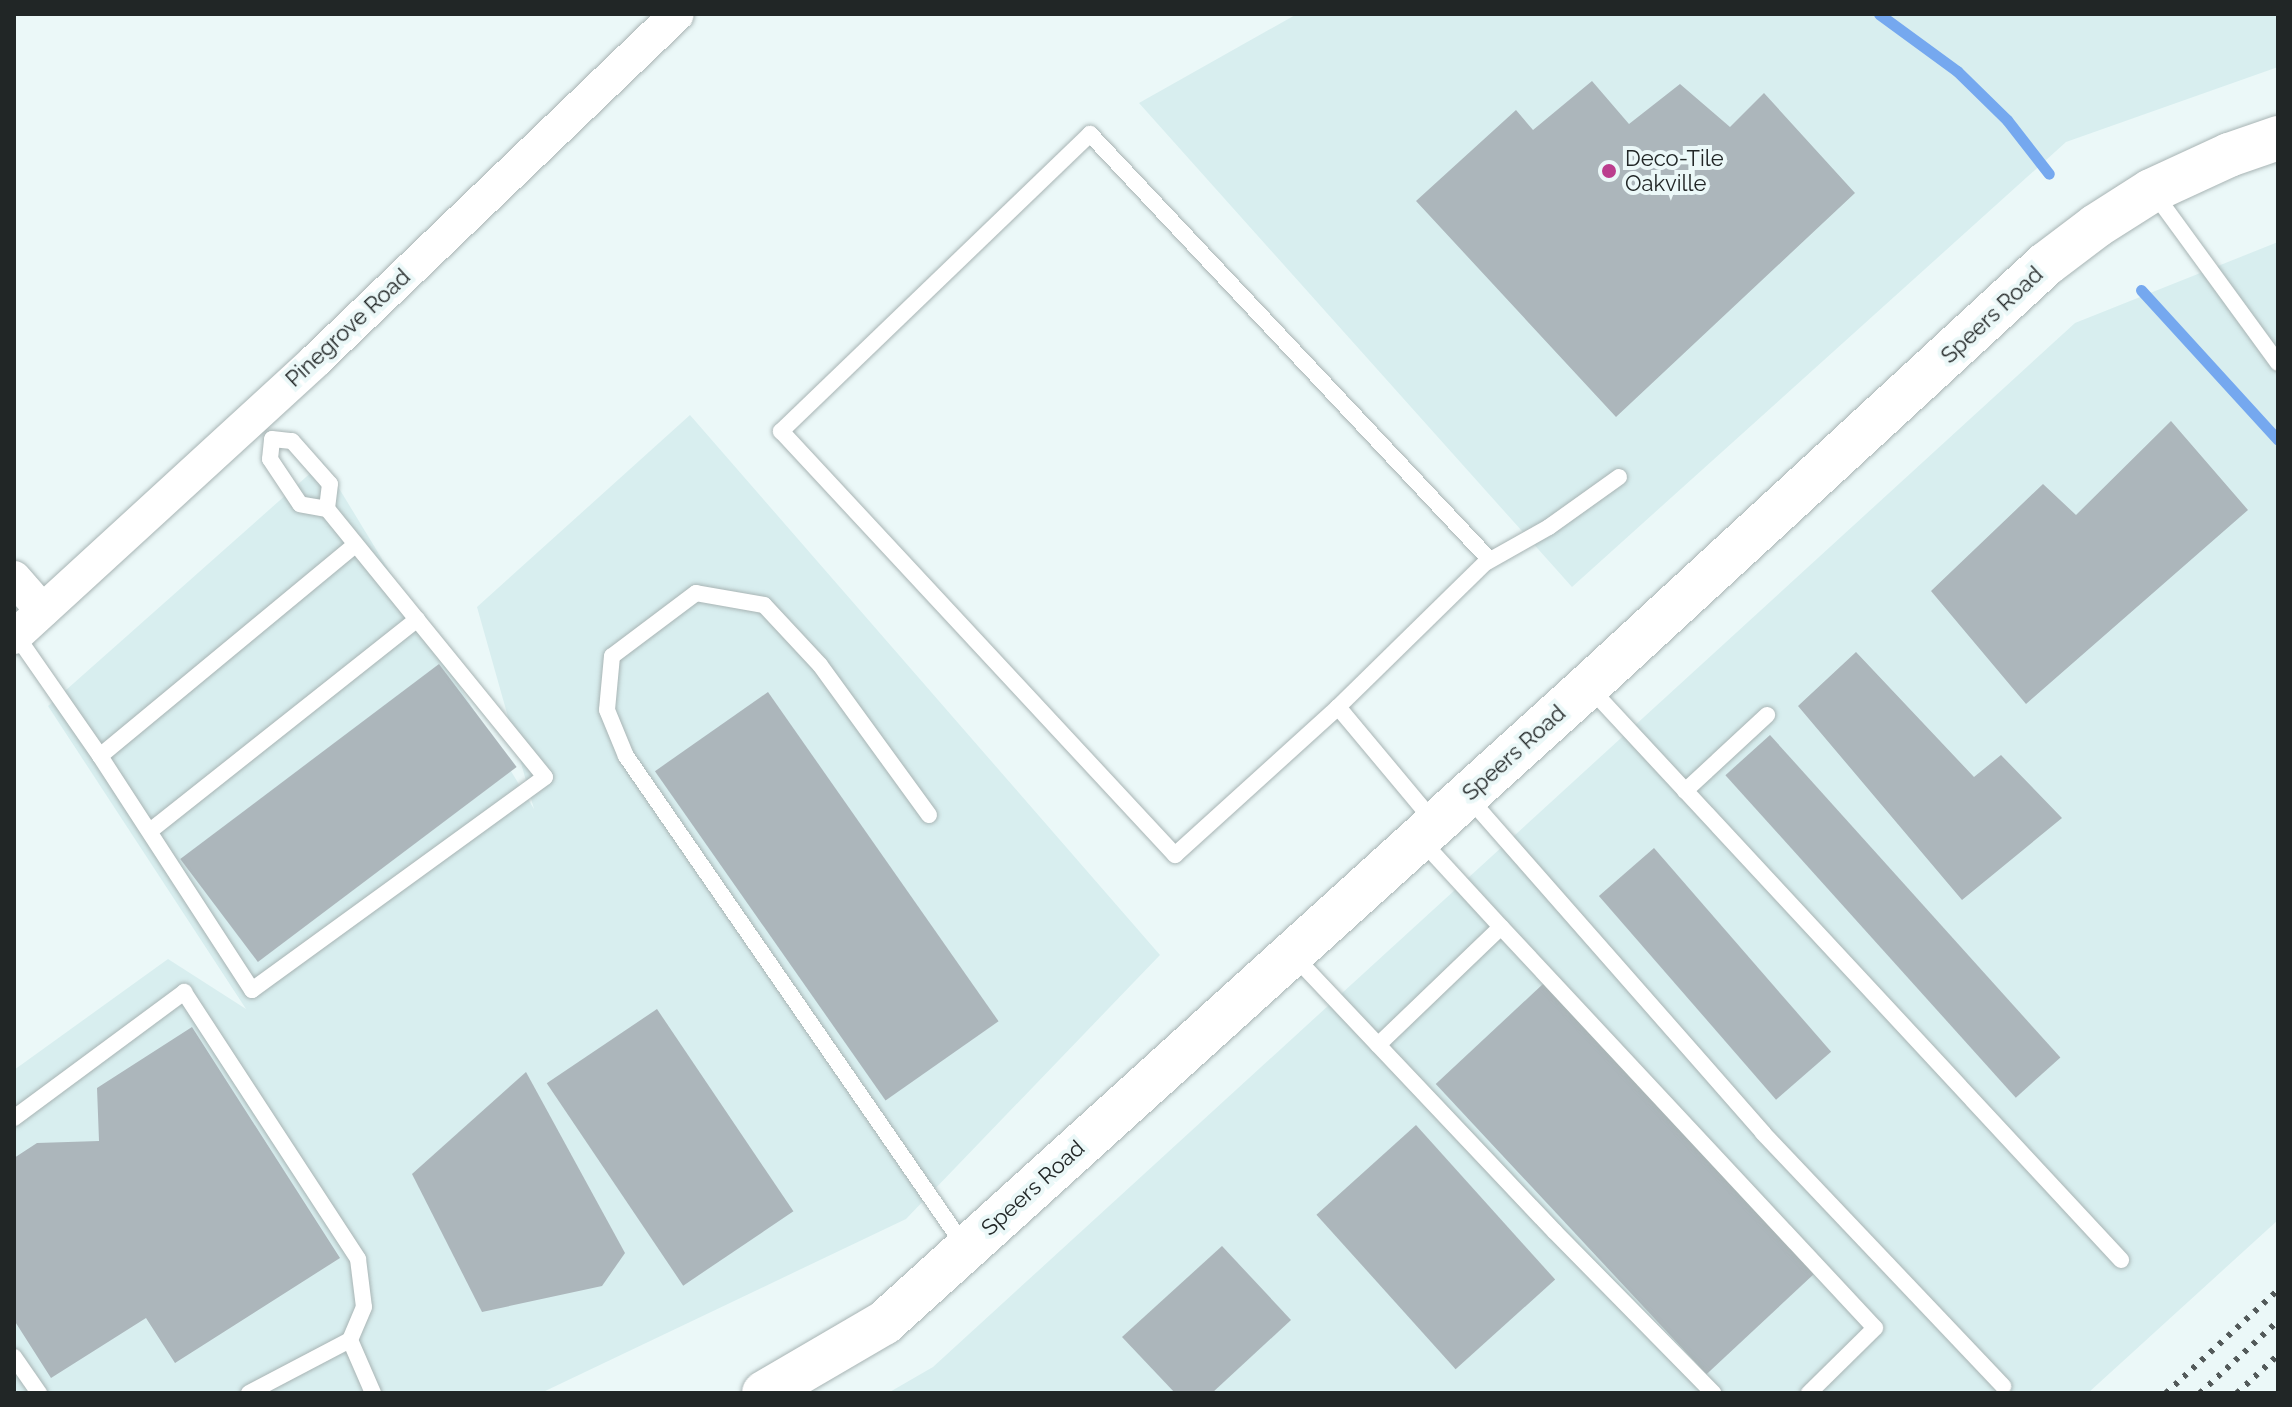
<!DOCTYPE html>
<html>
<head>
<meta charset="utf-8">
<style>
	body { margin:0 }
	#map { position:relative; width:2292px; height:1407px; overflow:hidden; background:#ebf8f8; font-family:Raleway,sans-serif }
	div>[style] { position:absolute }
	.built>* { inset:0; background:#d8eeef }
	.stream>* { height:11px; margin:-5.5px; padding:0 5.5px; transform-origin:5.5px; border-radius:5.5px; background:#75a8ef }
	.building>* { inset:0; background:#acb6bb; transform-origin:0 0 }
	.roads { filter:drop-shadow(0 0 2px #a8b4b4) drop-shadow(0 0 2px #a8b4b4) }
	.service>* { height:16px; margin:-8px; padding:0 8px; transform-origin:8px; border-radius:8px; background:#fff }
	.minor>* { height:34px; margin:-17px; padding:0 17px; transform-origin:17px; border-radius:17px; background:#fff }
	.secondary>* { height:44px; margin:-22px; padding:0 22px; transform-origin:22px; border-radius:22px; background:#fff }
	.rail>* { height:6px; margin-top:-3px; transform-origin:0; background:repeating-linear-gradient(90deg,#535a5a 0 4px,transparent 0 12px) }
	.dots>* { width:22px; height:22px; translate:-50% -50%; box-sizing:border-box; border:4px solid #ebf8f8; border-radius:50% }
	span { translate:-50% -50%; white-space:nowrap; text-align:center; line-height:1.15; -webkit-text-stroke:8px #ebf8f8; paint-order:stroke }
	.poi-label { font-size:22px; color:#212626 }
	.left { translate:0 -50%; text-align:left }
	.street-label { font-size:22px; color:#212626 }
	.frame { position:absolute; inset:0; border:16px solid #212626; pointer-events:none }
</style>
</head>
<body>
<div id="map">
	<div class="built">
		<div style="clip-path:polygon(1297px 14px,2278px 14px,2278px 67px,2066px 142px,1572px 587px,1139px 103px)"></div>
		<div style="clip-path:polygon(2278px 242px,2278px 1220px,2088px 1393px,888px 1393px,933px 1367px,2075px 323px)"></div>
		<div style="clip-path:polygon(690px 415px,1160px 955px,906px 1219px,541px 1393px,14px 1393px,14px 1070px,168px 959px,246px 1009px,48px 706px,323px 462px,534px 809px,477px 607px)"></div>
	</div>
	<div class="stream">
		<div style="left:1879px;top:14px;width:97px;rotate:36.2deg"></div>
		<div style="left:1957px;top:71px;width:70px;rotate:44.4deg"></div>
		<div style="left:2007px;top:120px;width:68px;rotate:52.1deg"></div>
		<div style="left:2141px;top:290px;width:203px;rotate:47.6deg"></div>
	</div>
	<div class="building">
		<div style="clip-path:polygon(1592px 81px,1629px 124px,1680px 84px,1730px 127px,1764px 93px,1855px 193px,1616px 417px,1416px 201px,1516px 110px,1533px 130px)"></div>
		<div style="clip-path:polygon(2171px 421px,2248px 510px,2026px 704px,1931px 591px,2043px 484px,2076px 515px)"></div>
		<div style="clip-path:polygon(1856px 652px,1974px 777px,2001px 755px,2062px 818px,1962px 900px,1798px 706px)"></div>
		<div style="left:439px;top:664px;width:129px;height:324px;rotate:53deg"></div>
		<div style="left:768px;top:692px;width:402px;height:138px;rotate:55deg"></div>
		<div style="left:1770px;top:735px;width:434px;height:60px;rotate:48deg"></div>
		<div style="left:1654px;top:848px;width:270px;height:73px;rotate:49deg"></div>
		<div style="left:1544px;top:983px;width:397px;height:148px;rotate:47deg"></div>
		<div style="left:657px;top:1009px;width:244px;height:133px;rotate:56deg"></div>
		<div style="clip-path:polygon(192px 1027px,340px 1258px,175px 1363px,146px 1318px,51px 1378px,14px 1320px,14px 1158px,37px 1143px,99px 1141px,97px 1088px)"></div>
		<div style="clip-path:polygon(526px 1072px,625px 1253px,602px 1286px,482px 1312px,412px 1174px)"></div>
		<div style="left:1416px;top:1125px;width:208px;height:134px;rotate:48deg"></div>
		<div style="clip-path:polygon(1222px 1246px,1291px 1320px,1212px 1393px,1175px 1393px,1122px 1337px)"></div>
	</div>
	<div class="roads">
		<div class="service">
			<div style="left:2154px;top:193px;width:210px;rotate:53.9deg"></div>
			<div style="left:1487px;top:562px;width:71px;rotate:-29.4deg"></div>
			<div style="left:1549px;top:527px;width:86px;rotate:-35.5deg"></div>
			<div style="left:16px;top:635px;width:147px;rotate:55.2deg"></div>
			<div style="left:100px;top:756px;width:279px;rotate:57deg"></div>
			<div style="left:252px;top:990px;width:362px;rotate:-36deg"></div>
			<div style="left:545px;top:777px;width:345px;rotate:-129.1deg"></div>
			<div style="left:327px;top:509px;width:27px;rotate:-170deg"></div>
			<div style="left:300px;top:504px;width:54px;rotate:-123.7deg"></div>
			<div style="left:270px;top:459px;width:20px;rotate:-84deg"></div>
			<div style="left:272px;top:439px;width:20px;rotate:6deg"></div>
			<div style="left:292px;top:441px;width:57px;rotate:48.5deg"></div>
			<div style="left:330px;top:484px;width:25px;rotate:97deg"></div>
			<div style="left:1589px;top:687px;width:782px;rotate:47.12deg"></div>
			<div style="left:1338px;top:707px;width:211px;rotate:-44.4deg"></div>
			<div style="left:1489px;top:559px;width:583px;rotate:-133.19deg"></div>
			<div style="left:1090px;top:134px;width:429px;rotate:136.1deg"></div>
			<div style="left:781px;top:431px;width:579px;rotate:47.1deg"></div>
			<div style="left:1175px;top:855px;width:220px;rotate:-42.2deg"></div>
			<div style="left:1338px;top:707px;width:150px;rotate:50.1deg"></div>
			<div style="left:100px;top:756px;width:331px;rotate:-39.6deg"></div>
			<div style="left:1685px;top:791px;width:112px;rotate:-42.8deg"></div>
			<div style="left:1469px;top:798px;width:446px;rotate:48.7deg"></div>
			<div style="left:1763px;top:1133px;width:349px;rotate:46.5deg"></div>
			<div style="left:929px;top:815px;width:185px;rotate:-126deg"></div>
			<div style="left:820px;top:665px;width:82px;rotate:-133deg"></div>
			<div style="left:764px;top:605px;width:69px;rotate:-170deg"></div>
			<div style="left:696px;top:593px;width:105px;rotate:143.1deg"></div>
			<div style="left:612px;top:656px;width:54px;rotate:95.3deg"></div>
			<div style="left:607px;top:710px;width:50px;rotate:67.6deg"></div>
			<div style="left:626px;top:756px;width:597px;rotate:55.38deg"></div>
			<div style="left:150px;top:831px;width:341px;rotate:-38.4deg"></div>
			<div style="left:1501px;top:927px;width:548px;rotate:47deg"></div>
			<div style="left:1875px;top:1328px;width:93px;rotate:135.4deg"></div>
			<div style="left:1293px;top:955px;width:381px;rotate:46.6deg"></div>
			<div style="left:1555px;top:1232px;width:226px;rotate:45.5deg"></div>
			<div style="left:1378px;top:1045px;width:170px;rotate:-43.8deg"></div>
			<div style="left:1501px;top:927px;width:120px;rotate:-132.6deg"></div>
			<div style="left:14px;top:1118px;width:212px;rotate:-36.5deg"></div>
			<div style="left:184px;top:992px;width:319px;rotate:56.9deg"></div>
			<div style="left:358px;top:1259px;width:48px;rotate:82.9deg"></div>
			<div style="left:364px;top:1307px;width:36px;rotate:113deg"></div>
			<div style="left:14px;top:1357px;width:44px;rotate:55.2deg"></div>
			<div style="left:249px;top:1393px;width:114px;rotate:-27.7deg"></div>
			<div style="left:350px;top:1340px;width:58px;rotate:66.5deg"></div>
		</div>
		<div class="minor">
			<div style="left:14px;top:578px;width:43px;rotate:48.8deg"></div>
			<div style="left:14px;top:637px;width:408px;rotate:-42.5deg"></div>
			<div style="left:315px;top:361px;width:501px;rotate:-43.79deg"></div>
		</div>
		<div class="secondary">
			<div style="left:764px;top:1393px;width:139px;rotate:-30.3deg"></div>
			<div style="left:884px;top:1323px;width:949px;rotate:-42.14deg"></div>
			<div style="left:1588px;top:686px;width:623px;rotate:-42.66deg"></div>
			<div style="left:2046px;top:264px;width:63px;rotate:-37.2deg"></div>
			<div style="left:2096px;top:226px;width:65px;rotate:-32.5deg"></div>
			<div style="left:2151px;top:191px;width:86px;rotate:-24.8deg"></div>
			<div style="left:2229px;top:155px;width:52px;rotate:-19.1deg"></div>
		</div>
	</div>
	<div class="rail">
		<div style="left:2166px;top:1393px;width:152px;rotate:-42.6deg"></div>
		<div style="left:2200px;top:1393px;width:106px;rotate:-42.7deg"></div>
		<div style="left:2237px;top:1393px;width:56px;rotate:-42.8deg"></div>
	</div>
	<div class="dots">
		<div style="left:1609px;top:171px;background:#bb3e8e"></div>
	</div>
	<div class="poi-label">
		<span class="left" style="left:1625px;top:171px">Deco-Tile<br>Oakville</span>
	</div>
	<div class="street-label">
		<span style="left:1992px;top:315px;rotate:-43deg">Speers Road</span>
		<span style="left:348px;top:328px;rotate:-43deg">Pinegrove Road</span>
		<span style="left:1514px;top:753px;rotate:-42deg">Speers Road</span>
		<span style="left:1033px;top:1188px;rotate:-42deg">Speers Road</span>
	</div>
	<div class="frame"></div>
</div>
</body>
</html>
